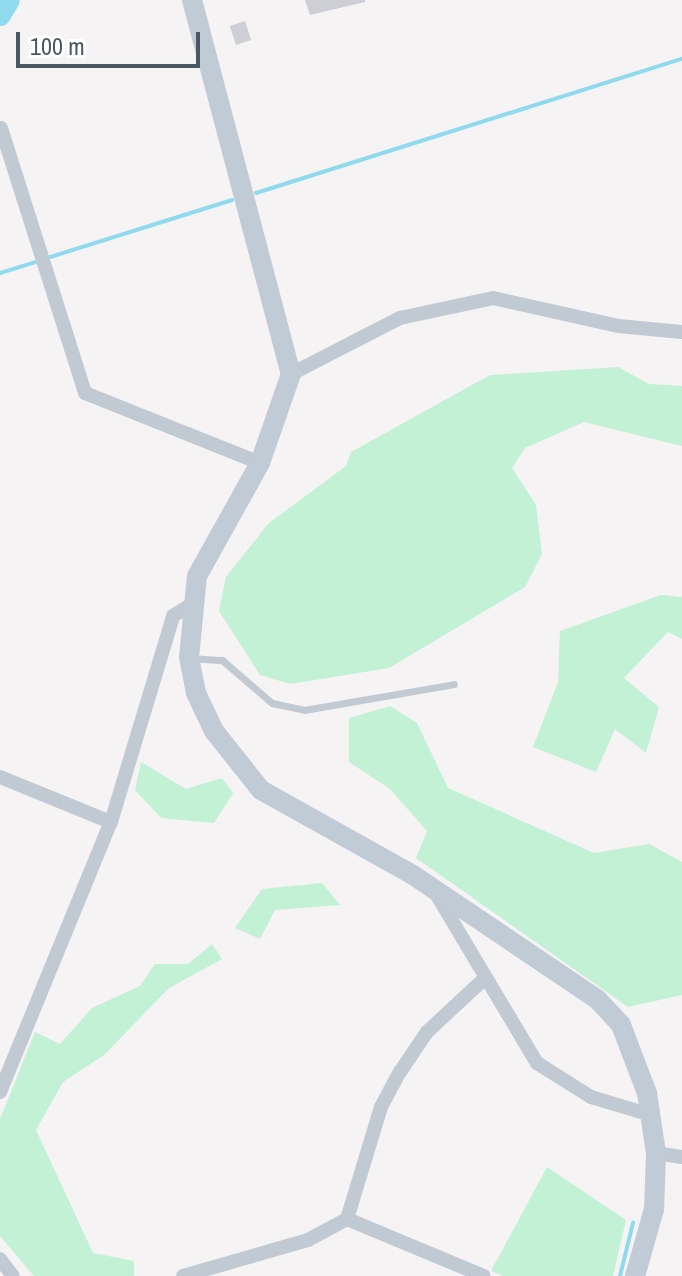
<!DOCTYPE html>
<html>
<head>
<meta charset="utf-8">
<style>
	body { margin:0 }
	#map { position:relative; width:682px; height:1276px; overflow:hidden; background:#f5f3f3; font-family:"Archivo Narrow",sans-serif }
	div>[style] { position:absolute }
	.green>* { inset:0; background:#c3f1d5 }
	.stream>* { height:4px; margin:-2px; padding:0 2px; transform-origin:2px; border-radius:2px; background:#90daee }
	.river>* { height:22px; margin:-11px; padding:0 11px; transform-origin:11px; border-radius:11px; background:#90daee }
	.building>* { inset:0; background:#cdcfd5; transform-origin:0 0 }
	.lane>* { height:7px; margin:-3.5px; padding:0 3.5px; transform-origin:3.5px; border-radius:3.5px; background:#c1cad2 }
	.street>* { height:14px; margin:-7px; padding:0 7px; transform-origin:7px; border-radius:7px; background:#c1cad2 }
	.secondary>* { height:20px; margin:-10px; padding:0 10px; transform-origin:10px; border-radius:10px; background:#c1cbd6 }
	span { translate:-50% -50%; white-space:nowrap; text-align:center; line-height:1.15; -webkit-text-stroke:6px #fff; paint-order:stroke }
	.scale { position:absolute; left:16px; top:32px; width:184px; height:36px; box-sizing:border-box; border:4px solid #4a5661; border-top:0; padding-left:10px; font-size:24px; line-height:28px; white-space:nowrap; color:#4a5661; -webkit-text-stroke:6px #fff; paint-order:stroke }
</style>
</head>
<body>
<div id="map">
	<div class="green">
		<div style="clip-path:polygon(618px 367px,649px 384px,682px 386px,682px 446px,584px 422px,525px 448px,512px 468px,536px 505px,542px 554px,525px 587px,389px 668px,290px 684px,260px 675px,219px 611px,226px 577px,269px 523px,346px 466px,351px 452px,490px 375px)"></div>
		<div style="clip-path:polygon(661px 595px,682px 597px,682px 639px,668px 632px,624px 678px,659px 707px,646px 753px,615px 729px,596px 772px,533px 747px,558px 682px,560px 631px)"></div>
		<div style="clip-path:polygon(390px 706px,417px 723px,448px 788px,594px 853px,649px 844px,682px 862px,682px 995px,628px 1007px,416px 858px,427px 831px,390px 789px,349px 762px,349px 718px)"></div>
		<div style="clip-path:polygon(141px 762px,186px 789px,222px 778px,233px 793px,214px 823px,161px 818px,135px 790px)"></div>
		<div style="clip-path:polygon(322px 883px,340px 905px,275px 910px,260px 939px,235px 928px,262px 889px)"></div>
		<div style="clip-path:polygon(212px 944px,222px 959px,169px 988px,104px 1055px,63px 1082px,36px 1130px,93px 1253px,134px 1261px,134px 1276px,34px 1276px,0 1236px,0 1119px,35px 1032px,60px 1044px,92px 1008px,140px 986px,155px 964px,188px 964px)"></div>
		<div style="clip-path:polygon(547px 1167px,626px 1220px,613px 1276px,503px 1276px,491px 1271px)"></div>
	</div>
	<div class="stream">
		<div style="left:256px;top:193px;width:447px;rotate:-17.5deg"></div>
		<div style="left:47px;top:258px;width:194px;rotate:-17.4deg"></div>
		<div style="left:0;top:273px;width:41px;rotate:-17.1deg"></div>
		<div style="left:620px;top:1276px;width:55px;rotate:-76.2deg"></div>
	</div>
	<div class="river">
		<div style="left:0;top:15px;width:17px;rotate:-59deg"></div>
	</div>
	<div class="building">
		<div style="clip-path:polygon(305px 0,365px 0,365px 2px,310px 15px)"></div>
		<div style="left:245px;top:21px;width:20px;height:16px;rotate:72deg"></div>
	</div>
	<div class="lane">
		<div style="left:191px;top:658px;width:31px;rotate:4deg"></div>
		<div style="left:222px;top:660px;width:66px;rotate:40.7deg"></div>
		<div style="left:272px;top:703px;width:33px;rotate:12deg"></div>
		<div style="left:304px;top:710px;width:152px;rotate:-9.8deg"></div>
	</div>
	<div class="street">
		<div style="left:1px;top:128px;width:278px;rotate:72.4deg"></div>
		<div style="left:85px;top:393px;width:188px;rotate:21.8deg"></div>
		<div style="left:291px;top:374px;width:123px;rotate:-27.2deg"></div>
		<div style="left:400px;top:318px;width:95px;rotate:-12.1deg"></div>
		<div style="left:493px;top:298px;width:128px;rotate:12.6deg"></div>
		<div style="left:618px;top:326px;width:64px;rotate:5.4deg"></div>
		<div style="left:0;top:777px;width:120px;rotate:22.1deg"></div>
		<div style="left:432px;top:887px;width:205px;rotate:59.2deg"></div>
		<div style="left:537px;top:1063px;width:64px;rotate:32.2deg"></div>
		<div style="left:591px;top:1097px;width:63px;rotate:16.7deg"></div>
		<div style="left:0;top:1092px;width:292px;rotate:-67.7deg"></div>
		<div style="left:111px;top:822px;width:215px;rotate:-73.2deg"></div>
		<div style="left:173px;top:616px;width:22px;rotate:-32deg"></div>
		<div style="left:656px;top:1153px;width:26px;rotate:9deg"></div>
		<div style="left:347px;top:1219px;width:148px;rotate:22.6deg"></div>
		<div style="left:0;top:1259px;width:21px;rotate:53deg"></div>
		<div style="left:183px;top:1276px;width:130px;rotate:-16.1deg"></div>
		<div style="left:308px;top:1240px;width:44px;rotate:-28.3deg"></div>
		<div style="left:347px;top:1219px;width:117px;rotate:-73.1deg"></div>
		<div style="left:381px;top:1107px;width:40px;rotate:-62deg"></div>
		<div style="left:400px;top:1072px;width:48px;rotate:-56deg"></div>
		<div style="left:427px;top:1032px;width:78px;rotate:-42.9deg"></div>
	</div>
	<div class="secondary">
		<div style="left:192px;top:0;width:387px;rotate:75.2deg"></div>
		<div style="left:291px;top:374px;width:94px;rotate:109.2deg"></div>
		<div style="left:260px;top:463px;width:129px;rotate:119.1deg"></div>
		<div style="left:197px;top:576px;width:81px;rotate:95.6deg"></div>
		<div style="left:189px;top:657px;width:37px;rotate:79deg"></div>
		<div style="left:196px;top:693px;width:42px;rotate:64.7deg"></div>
		<div style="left:214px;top:731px;width:75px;rotate:51.5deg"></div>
		<div style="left:261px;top:790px;width:174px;rotate:29.2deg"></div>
		<div style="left:413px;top:875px;width:223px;rotate:34deg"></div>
		<div style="left:598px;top:1000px;width:34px;rotate:47deg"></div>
		<div style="left:621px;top:1025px;width:73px;rotate:69.1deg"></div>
		<div style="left:647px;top:1093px;width:61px;rotate:81.5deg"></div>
		<div style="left:656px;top:1153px;width:56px;rotate:92deg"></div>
		<div style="left:654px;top:1209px;width:70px;rotate:105.8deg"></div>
	</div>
	<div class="scale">100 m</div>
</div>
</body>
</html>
